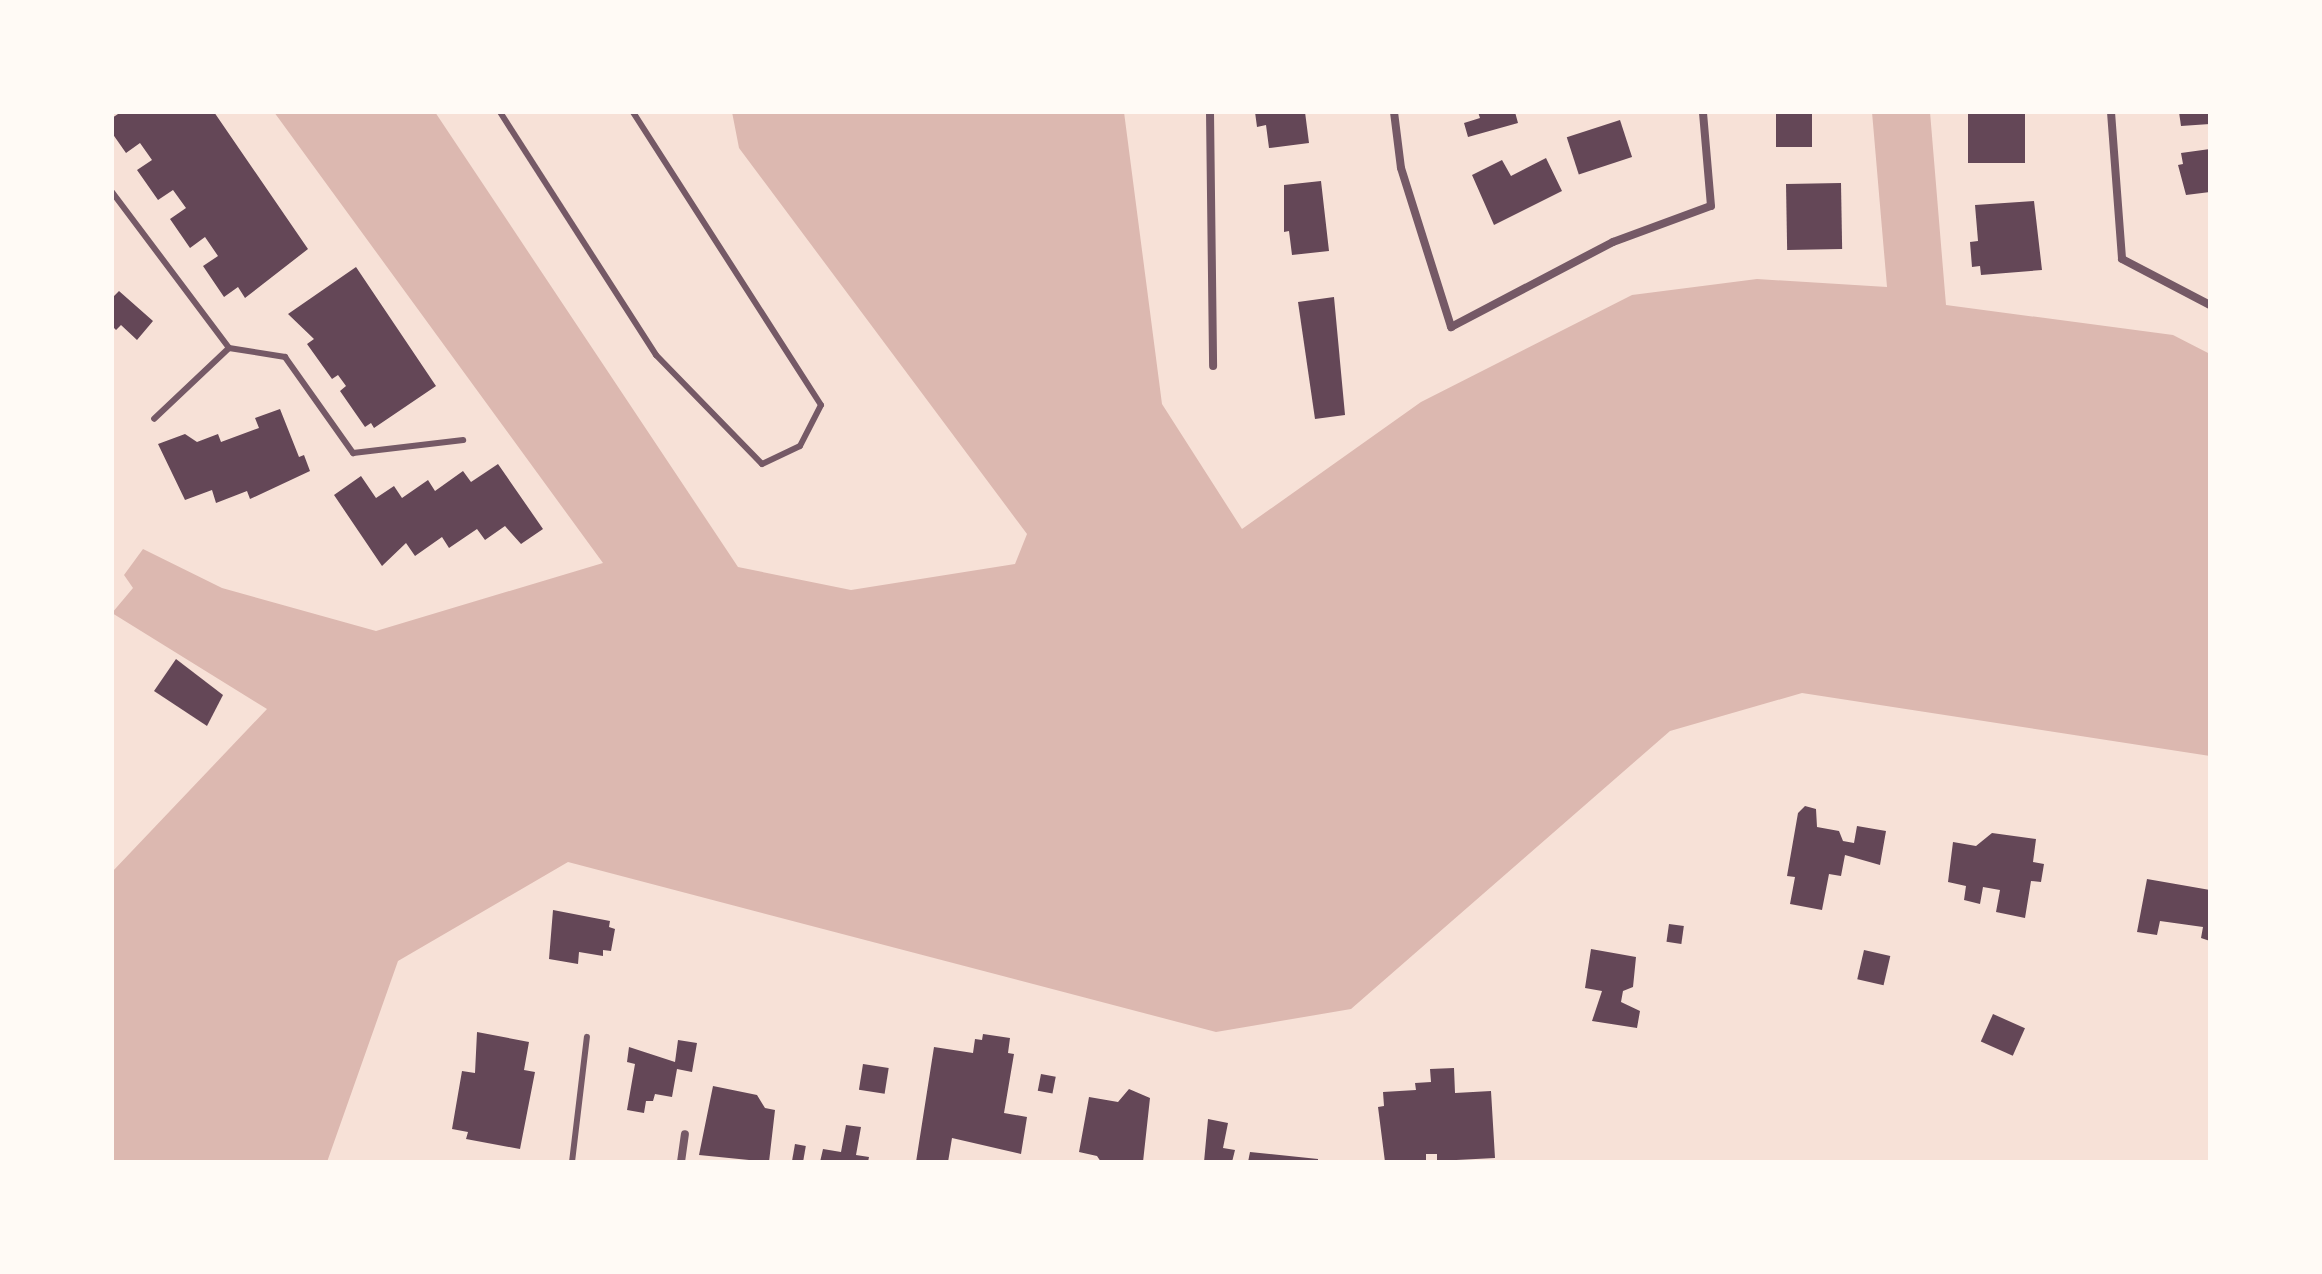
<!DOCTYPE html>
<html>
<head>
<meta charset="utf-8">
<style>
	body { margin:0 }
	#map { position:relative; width:2322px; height:1274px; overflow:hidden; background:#f7e1d7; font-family:"Source Serif 4",serif }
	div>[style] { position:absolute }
	.water>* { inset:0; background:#dcb8b0 }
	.building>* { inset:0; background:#644757; transform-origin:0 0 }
	.service>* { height:6px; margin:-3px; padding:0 3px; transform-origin:3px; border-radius:3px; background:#755966 }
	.minor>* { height:8px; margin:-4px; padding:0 4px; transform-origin:4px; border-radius:4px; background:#755966 }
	span { translate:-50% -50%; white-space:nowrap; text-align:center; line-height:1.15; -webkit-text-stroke:6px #fffaf5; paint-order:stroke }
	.frame { position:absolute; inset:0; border:114px solid #fffaf5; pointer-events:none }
</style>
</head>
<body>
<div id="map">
	<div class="water">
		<div style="clip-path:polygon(274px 112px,435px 112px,738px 567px,851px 590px,1015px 564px,1027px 534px,739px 148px,732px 112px,1124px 112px,1162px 404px,1242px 529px,1421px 402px,1632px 295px,1757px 279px,1887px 287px,1872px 112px,1930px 112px,1946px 305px,2173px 335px,2210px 354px,2210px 756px,1802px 693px,1670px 731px,1351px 1009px,1216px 1032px,568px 862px,398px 961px,327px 1162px,112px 1162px,112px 872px,267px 709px,112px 613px,133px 588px,124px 575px,143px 549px,222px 588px,376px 631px,603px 563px)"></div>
	</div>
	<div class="building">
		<div style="clip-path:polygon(121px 112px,214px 112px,308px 249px,245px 298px,238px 287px,224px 297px,203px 266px,218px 256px,205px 237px,190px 248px,170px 219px,186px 208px,173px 190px,158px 200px,137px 170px,152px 160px,140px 143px,126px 153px,112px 133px,112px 118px)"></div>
		<div style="clip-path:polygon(1255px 112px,1305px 112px,1309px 143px,1269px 148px,1266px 125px,1257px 127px)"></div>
		<div style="clip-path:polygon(1478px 112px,1515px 112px,1518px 123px,1468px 137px,1464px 123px,1480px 118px)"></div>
		<div style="left:1776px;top:112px;width:36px;height:35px"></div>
		<div style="left:1968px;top:112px;width:57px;height:51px"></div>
		<div style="clip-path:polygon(2179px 112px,2210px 112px,2210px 124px,2181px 126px)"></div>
		<div style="left:1620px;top:120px;width:39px;height:56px;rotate:72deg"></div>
		<div style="clip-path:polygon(2210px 149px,2210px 192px,2186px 195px,2178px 165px,2183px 164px,2181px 153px)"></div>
		<div style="clip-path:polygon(1546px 158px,1562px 191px,1494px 225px,1472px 175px,1502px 160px,1511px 176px)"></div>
		<div style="clip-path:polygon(1321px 181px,1329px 251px,1292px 255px,1289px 231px,1284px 232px,1284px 185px)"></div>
		<div style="left:1841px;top:183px;width:66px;height:55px;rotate:89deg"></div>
		<div style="clip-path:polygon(2034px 201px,2042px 270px,1981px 275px,1980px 266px,1972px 267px,1970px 242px,1978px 241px,1975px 205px)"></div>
		<div style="clip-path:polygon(356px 267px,436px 386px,374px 428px,371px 423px,365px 427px,340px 391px,346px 386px,338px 375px,332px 379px,307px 344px,314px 339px,288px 314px)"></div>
		<div style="clip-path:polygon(119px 291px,153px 321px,137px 340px,121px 325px,116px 330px,112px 326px,112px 298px)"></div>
		<div style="clip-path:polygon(1334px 297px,1345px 415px,1315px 419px,1298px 302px)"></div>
		<div style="clip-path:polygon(280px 409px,299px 457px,304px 455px,310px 471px,250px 499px,247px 491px,216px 503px,212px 490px,185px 500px,158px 444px,185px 434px,197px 442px,218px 434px,221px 442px,259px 428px,255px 418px)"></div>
		<div style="clip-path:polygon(498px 464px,543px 529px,521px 544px,505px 526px,485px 540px,477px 529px,449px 548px,442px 537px,415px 556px,406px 543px,382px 566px,334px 495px,361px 476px,376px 498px,394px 486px,402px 498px,428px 480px,435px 491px,463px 471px,471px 482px)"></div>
		<div style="clip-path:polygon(176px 659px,223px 695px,207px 726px,154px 691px)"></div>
		<div style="clip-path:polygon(1805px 806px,1816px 809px,1817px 827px,1839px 831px,1843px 841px,1854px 843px,1857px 826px,1886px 831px,1880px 865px,1845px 855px,1841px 876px,1829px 874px,1822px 910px,1790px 904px,1795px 877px,1787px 876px,1798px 813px)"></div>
		<div style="clip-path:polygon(1992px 833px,2036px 839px,2033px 862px,2044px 864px,2041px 882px,2031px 881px,2025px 918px,1996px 912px,2000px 890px,1983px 887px,1980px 904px,1964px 900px,1966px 886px,1948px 882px,1953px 842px,1976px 846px)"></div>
		<div style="clip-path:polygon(2147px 879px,2210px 890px,2210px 941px,2201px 938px,2203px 927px,2160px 921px,2157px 935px,2137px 932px)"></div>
		<div style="clip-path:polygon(553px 910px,610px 921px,609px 927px,615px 929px,611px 951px,603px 950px,603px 956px,579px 952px,578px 964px,549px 959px)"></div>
		<div style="left:1669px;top:924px;width:15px;height:18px;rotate:8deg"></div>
		<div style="clip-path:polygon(1591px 949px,1636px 957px,1633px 987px,1623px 991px,1621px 1002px,1640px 1011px,1637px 1028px,1592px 1021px,1602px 991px,1585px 988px)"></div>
		<div style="left:1864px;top:950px;width:27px;height:30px;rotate:13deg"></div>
		<div style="left:1993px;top:1014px;width:35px;height:30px;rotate:24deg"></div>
		<div style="clip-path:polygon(477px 1032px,529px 1042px,524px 1070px,535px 1072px,520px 1149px,466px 1139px,468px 1132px,452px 1129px,462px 1071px,475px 1073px)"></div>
		<div style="clip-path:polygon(983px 1034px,1010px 1038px,1008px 1053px,1014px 1054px,1004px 1113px,1027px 1117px,1021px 1154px,952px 1138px,948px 1162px,916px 1162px,934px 1047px,973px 1053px,975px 1039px,982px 1040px)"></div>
		<div style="clip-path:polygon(678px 1040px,697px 1043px,692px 1072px,677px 1069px,672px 1097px,655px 1094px,653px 1101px,646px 1101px,644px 1113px,627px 1110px,635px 1064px,627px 1062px,629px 1047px,675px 1062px)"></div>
		<div style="left:863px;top:1064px;width:26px;height:26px;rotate:9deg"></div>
		<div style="clip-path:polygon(1454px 1068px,1455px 1093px,1491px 1091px,1495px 1158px,1437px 1161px,1437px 1154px,1426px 1154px,1426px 1162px,1385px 1162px,1378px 1107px,1384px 1106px,1383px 1092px,1416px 1090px,1415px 1083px,1431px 1082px,1430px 1069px)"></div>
		<div style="left:1041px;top:1074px;width:15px;height:17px;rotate:11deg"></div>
		<div style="clip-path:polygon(713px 1086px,757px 1095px,765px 1108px,775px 1110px,769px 1162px,699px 1155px)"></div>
		<div style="clip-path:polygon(1129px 1089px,1150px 1098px,1143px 1162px,1101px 1162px,1097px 1156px,1079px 1152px,1089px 1097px,1118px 1102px)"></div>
		<div style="clip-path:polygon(1208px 1119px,1228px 1123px,1223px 1148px,1235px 1150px,1232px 1162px,1204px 1162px)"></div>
		<div style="clip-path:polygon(846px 1125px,861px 1127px,856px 1155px,869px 1157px,868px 1162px,820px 1162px,823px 1149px,841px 1152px)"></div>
		<div style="left:795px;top:1144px;width:11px;height:18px;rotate:10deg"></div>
		<div style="clip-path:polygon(1250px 1152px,1318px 1159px,1318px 1162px,1248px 1162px)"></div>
	</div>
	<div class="service">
		<div style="left:500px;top:112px;width:289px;rotate:57.3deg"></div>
		<div style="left:656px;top:355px;width:152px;rotate:45.8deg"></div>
		<div style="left:762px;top:464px;width:42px;rotate:-25.3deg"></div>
		<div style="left:800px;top:446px;width:46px;rotate:-62.9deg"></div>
		<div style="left:821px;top:405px;width:348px;rotate:-122.7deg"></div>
		<div style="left:112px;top:192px;width:195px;rotate:53.1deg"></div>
		<div style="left:229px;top:348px;width:103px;rotate:136.6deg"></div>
		<div style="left:229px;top:348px;width:57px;rotate:9.1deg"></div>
		<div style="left:285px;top:357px;width:118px;rotate:54.7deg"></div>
		<div style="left:353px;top:453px;width:111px;rotate:-6.7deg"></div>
		<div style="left:572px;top:1162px;width:126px;rotate:-83.2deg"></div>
	</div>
	<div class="minor">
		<div style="left:1210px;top:112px;width:254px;rotate:89.3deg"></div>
		<div style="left:1394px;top:112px;width:56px;rotate:82.9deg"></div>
		<div style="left:1401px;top:168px;width:167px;rotate:72.5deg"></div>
		<div style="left:1451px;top:327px;width:183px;rotate:-27.7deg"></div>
		<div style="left:1613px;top:242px;width:104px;rotate:-20.2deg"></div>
		<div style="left:1711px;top:206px;width:94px;rotate:-94.9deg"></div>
		<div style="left:2111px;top:112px;width:147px;rotate:85.7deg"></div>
		<div style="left:2122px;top:259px;width:99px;rotate:27.6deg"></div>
		<div style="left:681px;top:1162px;width:28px;rotate:-82deg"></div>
	</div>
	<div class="frame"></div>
</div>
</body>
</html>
